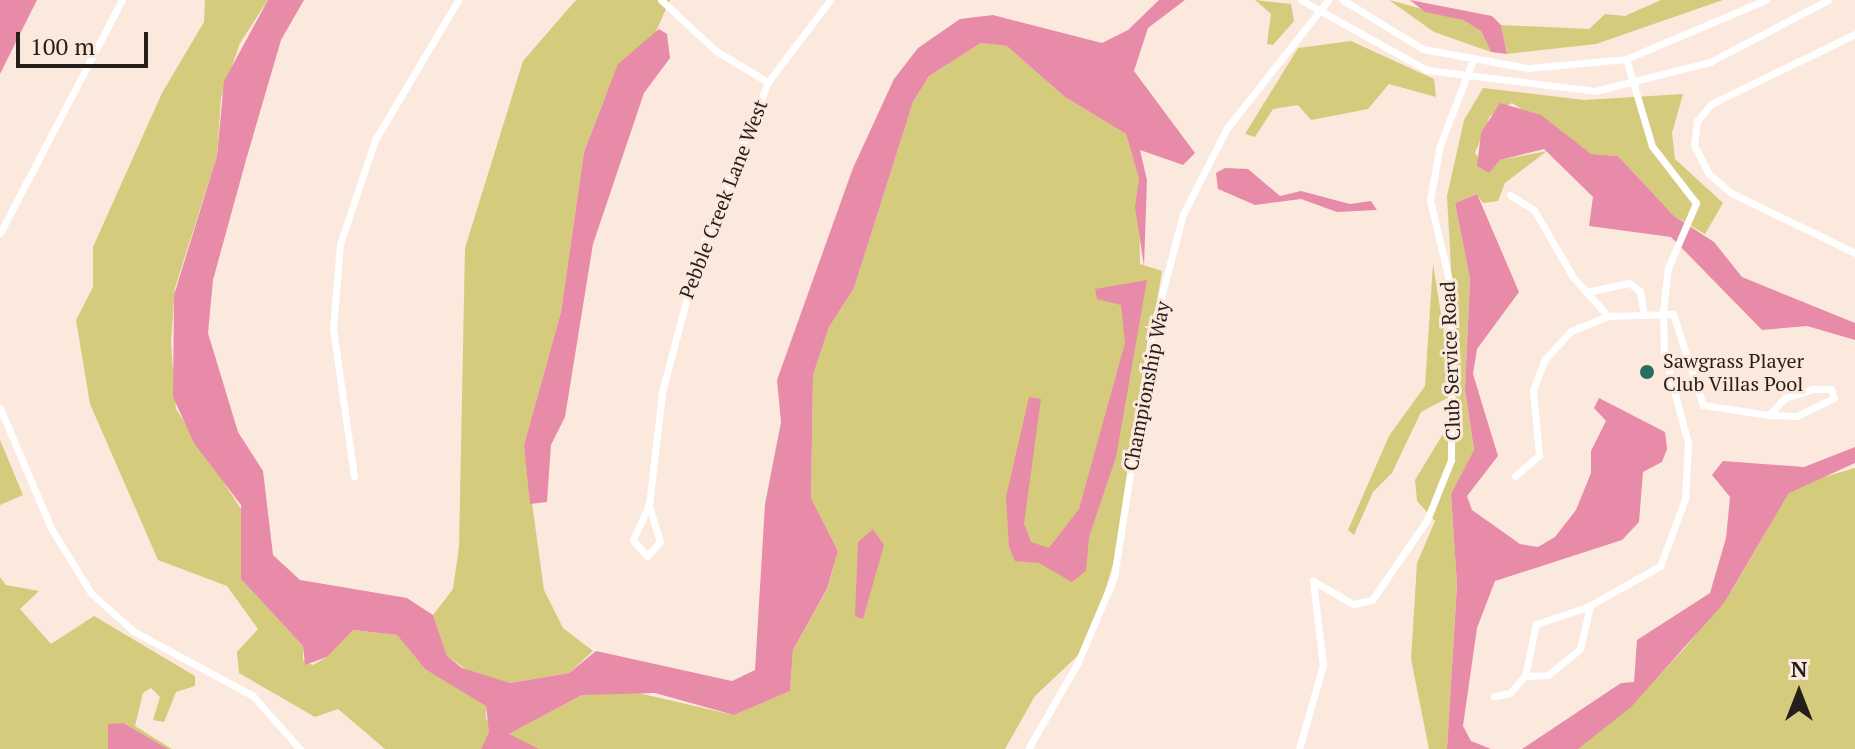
<!DOCTYPE html>
<html>
<head>
<meta charset="utf-8">
<style>
	body { margin:0 }
	#map { position:relative; width:1855px; height:749px; overflow:hidden; background:#fce9de; font-family:"PT Serif",serif }
	div>[style] { position:absolute }
	.green>* { inset:0; background:#d5cb7d }
	.water>* { inset:0; background:#e88ba8 }
	.minor>* { height:7px; margin:-3.5px; padding:0 3.5px; transform-origin:3.5px; border-radius:3.5px; background:#fff }
	.dots>* { width:22px; height:22px; translate:-50% -50%; box-sizing:border-box; border:4px solid #fce9de; border-radius:50% }
	span { translate:-50% -50%; white-space:nowrap; text-align:center; line-height:1.15; -webkit-text-stroke:6px #fce9de; paint-order:stroke }
	.street-label { font-size:20px; color:#251e1a }
	.poi-label { font-size:20px; color:#251e1a }
	.left { translate:0 -50%; text-align:left }
	.north { position:absolute; left:1759px; top:653px; width:80px; height:80px; -webkit-text-stroke:6px #fce9de; paint-order:stroke; rotate:0deg; font-size:22px; font-weight:700; line-height:32px; text-align:center; color:#251e1a }
	.north::after { content:''; display:block; margin:auto; width:28px; height:36px; background:#251e1a; clip-path:polygon(50% 0,100% 100%,50% 72%,0 100%) }
	.scale { position:absolute; left:16px; top:32px; width:132px; height:36px; box-sizing:border-box; border:4px solid #251e1a; border-top:0; padding-left:10px; font-size:24px; line-height:28px; white-space:nowrap; color:#251e1a; -webkit-text-stroke:6px #fce9de; paint-order:stroke }
</style>
</head>
<body>
<div id="map">
	<div class="green">
		<div style="clip-path:polygon(205px 0,268px 0,240px 43px,221px 98px,217px 156px,175px 288px,171px 342px,176px 409px,243px 512px,241px 579px,303px 646px,303px 660px,313px 665px,327px 657px,352px 630px,397px 635px,425px 669px,467px 690px,486px 706px,486px 719px,509px 734px,582px 695px,621px 689px,734px 715px,790px 691px,793px 650px,827px 590px,838px 551px,811px 498px,813px 375px,829px 327px,854px 288px,913px 102px,929px 76px,981px 43px,1007px 46px,1065px 97px,1126px 134px,1139px 179px,1140px 264px,1162px 271px,1115px 558px,1088px 646px,1035px 696px,1005px 749px,385px 749px,338px 709px,315px 717px,239px 673px,237px 652px,258px 629px,227px 586px,158px 560px,90px 404px,76px 320px,93px 287px,93px 247px,162px 93px,204px 22px)"></div>
		<div style="clip-path:polygon(576px 0,670px 0,654px 36px,631px 53px,606px 95px,584px 152px,561px 312px,524px 445px,544px 590px,563px 628px,593px 651px,569px 673px,510px 683px,477px 677px,447px 656px,433px 615px,453px 589px,459px 547px,465px 248px,523px 61px)"></div>
		<div style="clip-path:polygon(1255px 0,1291px 4px,1294px 21px,1273px 45px,1267px 44px,1271px 14px)"></div>
		<div style="clip-path:polygon(1389px 0,1463px 20px,1481px 31px,1491px 52px,1434px 32px)"></div>
		<div style="clip-path:polygon(1661px 0,1723px 0,1596px 44px,1507px 54px,1501px 25px,1589px 29px,1605px 14px,1625px 16px)"></div>
		<div style="clip-path:polygon(1351px 41px,1434px 79px,1436px 97px,1389px 84px,1368px 109px,1311px 120px,1298px 105px,1273px 109px,1255px 137px,1245px 134px,1298px 48px)"></div>
		<div style="clip-path:polygon(1483px 88px,1584px 100px,1683px 94px,1672px 133px,1675px 159px,1723px 203px,1705px 234px,1674px 216px,1618px 156px,1591px 154px,1512px 103px,1490px 116px,1475px 153px,1489px 172px,1500px 160px,1547px 151px,1505px 183px,1498px 201px,1483px 203px,1476px 194px,1455px 203px,1470px 279px,1465px 390px,1474px 451px,1451px 494px,1457px 585px,1447px 749px,1429px 749px,1411px 659px,1417px 563px,1435px 521px,1417px 501px,1415px 480px,1443px 434px,1458px 424px,1455px 394px,1421px 412px,1392px 473px,1373px 492px,1354px 535px,1348px 530px,1389px 436px,1425px 386px,1433px 264px,1446px 345px,1455px 340px,1447px 196px,1464px 120px)"></div>
		<div style="clip-path:polygon(0 440px,23px 495px,0 505px)"></div>
		<div style="clip-path:polygon(1855px 468px,1855px 749px,1566px 749px,1636px 700px,1685px 648px,1732px 590px,1793px 486px)"></div>
		<div style="clip-path:polygon(0 577px,6px 585px,39px 591px,20px 609px,51px 644px,94px 616px,195px 676px,195px 686px,176px 692px,164px 722px,153px 720px,160px 697px,151px 688px,143px 693px,135px 726px,172px 749px,0 749px)"></div>
	</div>
	<div class="water">
		<div style="clip-path:polygon(0 0,37px 0,0 74px)"></div>
		<div style="clip-path:polygon(268px 0,304px 0,281px 40px,246px 160px,213px 280px,208px 333px,238px 432px,263px 471px,273px 555px,300px 580px,407px 598px,433px 615px,447px 656px,462px 668px,510px 683px,569px 673px,596px 651px,732px 681px,755px 670px,765px 504px,781px 422px,777px 380px,853px 168px,894px 79px,918px 48px,960px 19px,993px 15px,1102px 43px,1128px 30px,1159px 0,1185px 0,1148px 28px,1134px 71px,1195px 153px,1183px 165px,1140px 150px,1147px 180px,1144px 266px,1135px 207px,1139px 179px,1126px 134px,1065px 97px,1007px 46px,981px 43px,929px 76px,913px 102px,854px 288px,829px 327px,813px 375px,811px 498px,838px 551px,827px 589px,793px 650px,790px 691px,734px 715px,655px 693px,582px 695px,509px 734px,539px 749px,481px 749px,489px 732px,486px 706px,425px 669px,397px 635px,353px 630px,327px 657px,305px 665px,303px 646px,241px 579px,241px 505px,194px 443px,173px 397px,174px 295px,217px 156px,224px 81px)"></div>
		<div style="clip-path:polygon(1410px 0,1492px 16px,1501px 25px,1507px 54px,1491px 52px,1481px 31px,1463px 20px,1425px 12px)"></div>
		<div style="clip-path:polygon(659px 29px,667px 34px,670px 58px,644px 93px,593px 244px,565px 417px,551px 445px,547px 502px,530px 504px,524px 445px,561px 312px,584px 152px,618px 64px)"></div>
		<div style="clip-path:polygon(1500px 103px,1541px 115px,1591px 154px,1618px 156px,1674px 216px,1714px 242px,1742px 277px,1855px 323px,1855px 340px,1807px 326px,1762px 330px,1671px 237px,1589px 226px,1593px 197px,1544px 149px,1500px 160px,1489px 173px,1477px 166px,1481px 133px)"></div>
		<div style="clip-path:polygon(1225px 168px,1248px 169px,1280px 196px,1301px 191px,1350px 204px,1371px 201px,1377px 210px,1337px 212px,1301px 199px,1255px 205px,1218px 189px,1216px 173px)"></div>
		<div style="clip-path:polygon(1477px 194px,1519px 292px,1477px 349px,1473px 374px,1498px 456px,1467px 496px,1472px 510px,1520px 544px,1538px 547px,1555px 537px,1576px 510px,1591px 473px,1591px 451px,1606px 421px,1594px 408px,1599px 398px,1665px 432px,1667px 449px,1662px 462px,1643px 472px,1639px 522px,1622px 540px,1495px 581px,1477px 628px,1463px 726px,1471px 741px,1491px 749px,1447px 749px,1457px 585px,1451px 494px,1474px 450px,1465px 390px,1470px 279px,1455px 203px)"></div>
		<div style="clip-path:polygon(1147px 280px,1116px 457px,1089px 537px,1086px 571px,1072px 582px,1039px 563px,1015px 561px,1009px 547px,1006px 497px,1029px 397px,1041px 399px,1024px 524px,1031px 542px,1049px 548px,1079px 509px,1125px 343px,1121px 305px,1097px 299px,1095px 289px)"></div>
		<div style="clip-path:polygon(1855px 447px,1855px 463px,1789px 493px,1724px 603px,1631px 707px,1578px 749px,1522px 749px,1621px 683px,1634px 682px,1637px 640px,1710px 593px,1726px 538px,1730px 497px,1712px 475px,1723px 461px,1804px 467px)"></div>
		<div style="clip-path:polygon(873px 529px,884px 545px,863px 619px,855px 616px,858px 542px)"></div>
		<div style="clip-path:polygon(123px 723px,168px 749px,108px 749px,108px 724px)"></div>
	</div>
	<div class="minor">
		<div style="left:661px;top:0;width:75px;rotate:42.8deg"></div>
		<div style="left:716px;top:51px;width:61px;rotate:30.8deg"></div>
		<div style="left:1301px;top:0;width:144px;rotate:29.1deg"></div>
		<div style="left:1427px;top:70px;width:169px;rotate:7.1deg"></div>
		<div style="left:1595px;top:91px;width:119px;rotate:-14.2deg"></div>
		<div style="left:1710px;top:62px;width:133px;rotate:-27.7deg"></div>
		<div style="left:1343px;top:0;width:94px;rotate:31.5deg"></div>
		<div style="left:1423px;top:49px;width:107px;rotate:10.3deg"></div>
		<div style="left:1528px;top:68px;width:98px;rotate:-5.2deg"></div>
		<div style="left:1626px;top:59px;width:152px;rotate:-22.9deg"></div>
		<div style="left:1855px;top:34px;width:160px;rotate:154.1deg"></div>
		<div style="left:1711px;top:104px;width:22px;rotate:129deg"></div>
		<div style="left:1697px;top:121px;width:24px;rotate:97deg"></div>
		<div style="left:1694px;top:145px;width:31px;rotate:63deg"></div>
		<div style="left:1708px;top:173px;width:30px;rotate:41deg"></div>
		<div style="left:1731px;top:193px;width:138px;rotate:25.8deg"></div>
		<div style="left:1510px;top:195px;width:28px;rotate:32deg"></div>
		<div style="left:1534px;top:210px;width:78px;rotate:59.8deg"></div>
		<div style="left:1573px;top:277px;width:52px;rotate:48.1deg"></div>
		<div style="left:0;top:233px;width:263px;rotate:-62.4deg"></div>
		<div style="left:1586px;top:292px;width:44px;rotate:-11.8deg"></div>
		<div style="left:1629px;top:283px;width:14px;rotate:36deg"></div>
		<div style="left:1640px;top:291px;width:20px;rotate:81deg"></div>
		<div style="left:1812px;top:389px;width:19px"></div>
		<div style="left:1831px;top:389px;width:9px;rotate:72deg"></div>
		<div style="left:1834px;top:398px;width:41px;rotate:154.1deg"></div>
		<div style="left:1797px;top:416px;width:28px;rotate:-178deg"></div>
		<div style="left:1769px;top:415px;width:23px;rotate:-47deg"></div>
		<div style="left:1785px;top:398px;width:28px;rotate:-18deg"></div>
		<div style="left:0;top:408px;width:130px;rotate:67deg"></div>
		<div style="left:51px;top:528px;width:76px;rotate:58.4deg"></div>
		<div style="left:91px;top:593px;width:57px;rotate:42.1deg"></div>
		<div style="left:133px;top:631px;width:136px;rotate:28.4deg"></div>
		<div style="left:253px;top:696px;width:71px;rotate:48.4deg"></div>
		<div style="left:354px;top:476px;width:148px;rotate:-98.1deg"></div>
		<div style="left:333px;top:329px;width:85px;rotate:-85.3deg"></div>
		<div style="left:340px;top:244px;width:110px;rotate:-71.4deg"></div>
		<div style="left:375px;top:140px;width:163px;rotate:-59.3deg"></div>
		<div style="left:1515px;top:476px;width:32px;rotate:-41deg"></div>
		<div style="left:1539px;top:455px;width:65px;rotate:-95.3deg"></div>
		<div style="left:1533px;top:390px;width:33px;rotate:-69deg"></div>
		<div style="left:1545px;top:359px;width:38px;rotate:-47deg"></div>
		<div style="left:1571px;top:331px;width:40px;rotate:-22deg"></div>
		<div style="left:1608px;top:316px;width:65px;rotate:-1.8deg"></div>
		<div style="left:1673px;top:314px;width:96px;rotate:71.8deg"></div>
		<div style="left:1703px;top:405px;width:67px;rotate:8.6deg"></div>
		<div style="left:649px;top:505px;width:38px;rotate:115deg"></div>
		<div style="left:633px;top:540px;width:21px;rotate:49deg"></div>
		<div style="left:647px;top:556px;width:19px;rotate:-47deg"></div>
		<div style="left:660px;top:542px;width:39px;rotate:-107deg"></div>
		<div style="left:649px;top:505px;width:114px;rotate:-83.4deg"></div>
		<div style="left:662px;top:392px;width:141px;rotate:-75.2deg"></div>
		<div style="left:698px;top:256px;width:188px;rotate:-68.1deg"></div>
		<div style="left:768px;top:82px;width:103px;rotate:-52.9deg"></div>
		<div style="left:1525px;top:676px;width:23px;rotate:-2deg"></div>
		<div style="left:1548px;top:675px;width:41px;rotate:-39.1deg"></div>
		<div style="left:1580px;top:649px;width:44px;rotate:-76.9deg"></div>
		<div style="left:1494px;top:696px;width:16px;rotate:-11deg"></div>
		<div style="left:1510px;top:693px;width:23px;rotate:-49deg"></div>
		<div style="left:1525px;top:676px;width:53px;rotate:-78.1deg"></div>
		<div style="left:1536px;top:624px;width:54px;rotate:-18.4deg"></div>
		<div style="left:1587px;top:607px;width:84px;rotate:-29.3deg"></div>
		<div style="left:1660px;top:566px;width:72px;rotate:-69.5deg"></div>
		<div style="left:1685px;top:499px;width:56px;rotate:-86.9deg"></div>
		<div style="left:1688px;top:443px;width:93px;rotate:-104.9deg"></div>
		<div style="left:1664px;top:353px;width:42px;rotate:-91.4deg"></div>
		<div style="left:1663px;top:311px;width:43px;rotate:-83.4deg"></div>
		<div style="left:1668px;top:268px;width:71px;rotate:-66.7deg"></div>
		<div style="left:1696px;top:203px;width:72px;rotate:-127.7deg"></div>
		<div style="left:1652px;top:146px;width:91px;rotate:-106.6deg"></div>
		<div style="left:1028px;top:749px;width:100px;rotate:-60.1deg"></div>
		<div style="left:1078px;top:662px;width:92px;rotate:-67deg"></div>
		<div style="left:1114px;top:577px;width:248px;rotate:-81.2deg"></div>
		<div style="left:1152px;top:332px;width:122px;rotate:-75.3deg"></div>
		<div style="left:1183px;top:214px;width:97px;rotate:-62.9deg"></div>
		<div style="left:1227px;top:128px;width:163px;rotate:-51.7deg"></div>
		<div style="left:1299px;top:749px;width:87px;rotate:-74.1deg"></div>
		<div style="left:1323px;top:665px;width:85px;rotate:-96.8deg"></div>
		<div style="left:1313px;top:581px;width:46px;rotate:29.9deg"></div>
		<div style="left:1353px;top:604px;width:19px;rotate:-12deg"></div>
		<div style="left:1372px;top:600px;width:97px;rotate:-55.5deg"></div>
		<div style="left:1427px;top:520px;width:65px;rotate:-68.2deg"></div>
		<div style="left:1451px;top:460px;width:167px;rotate:-89.7deg"></div>
		<div style="left:1452px;top:293px;width:96px;rotate:-103.3deg"></div>
		<div style="left:1430px;top:200px;width:56px;rotate:-79.7deg"></div>
		<div style="left:1440px;top:145px;width:89px;rotate:-68.9deg"></div>
	</div>
	<div class="dots">
		<div style="left:1647px;top:372px;background:#296d60"></div>
	</div>
	<div class="street-label">
		<span style="left:723px;top:199px;rotate:-69deg">Pebble Creek Lane West</span>
		<span style="left:1450px;top:361px;rotate:-92deg">Club Service Road</span>
		<span style="left:1146px;top:386px;rotate:-79deg">Championship Way</span>
	</div>
	<div class="poi-label">
		<span class="left" style="left:1663px;top:372px">Sawgrass Player<br>Club Villas Pool</span>
	</div>
	<div class="north">N</div>
	<div class="scale">100 m</div>
</div>
</body>
</html>
